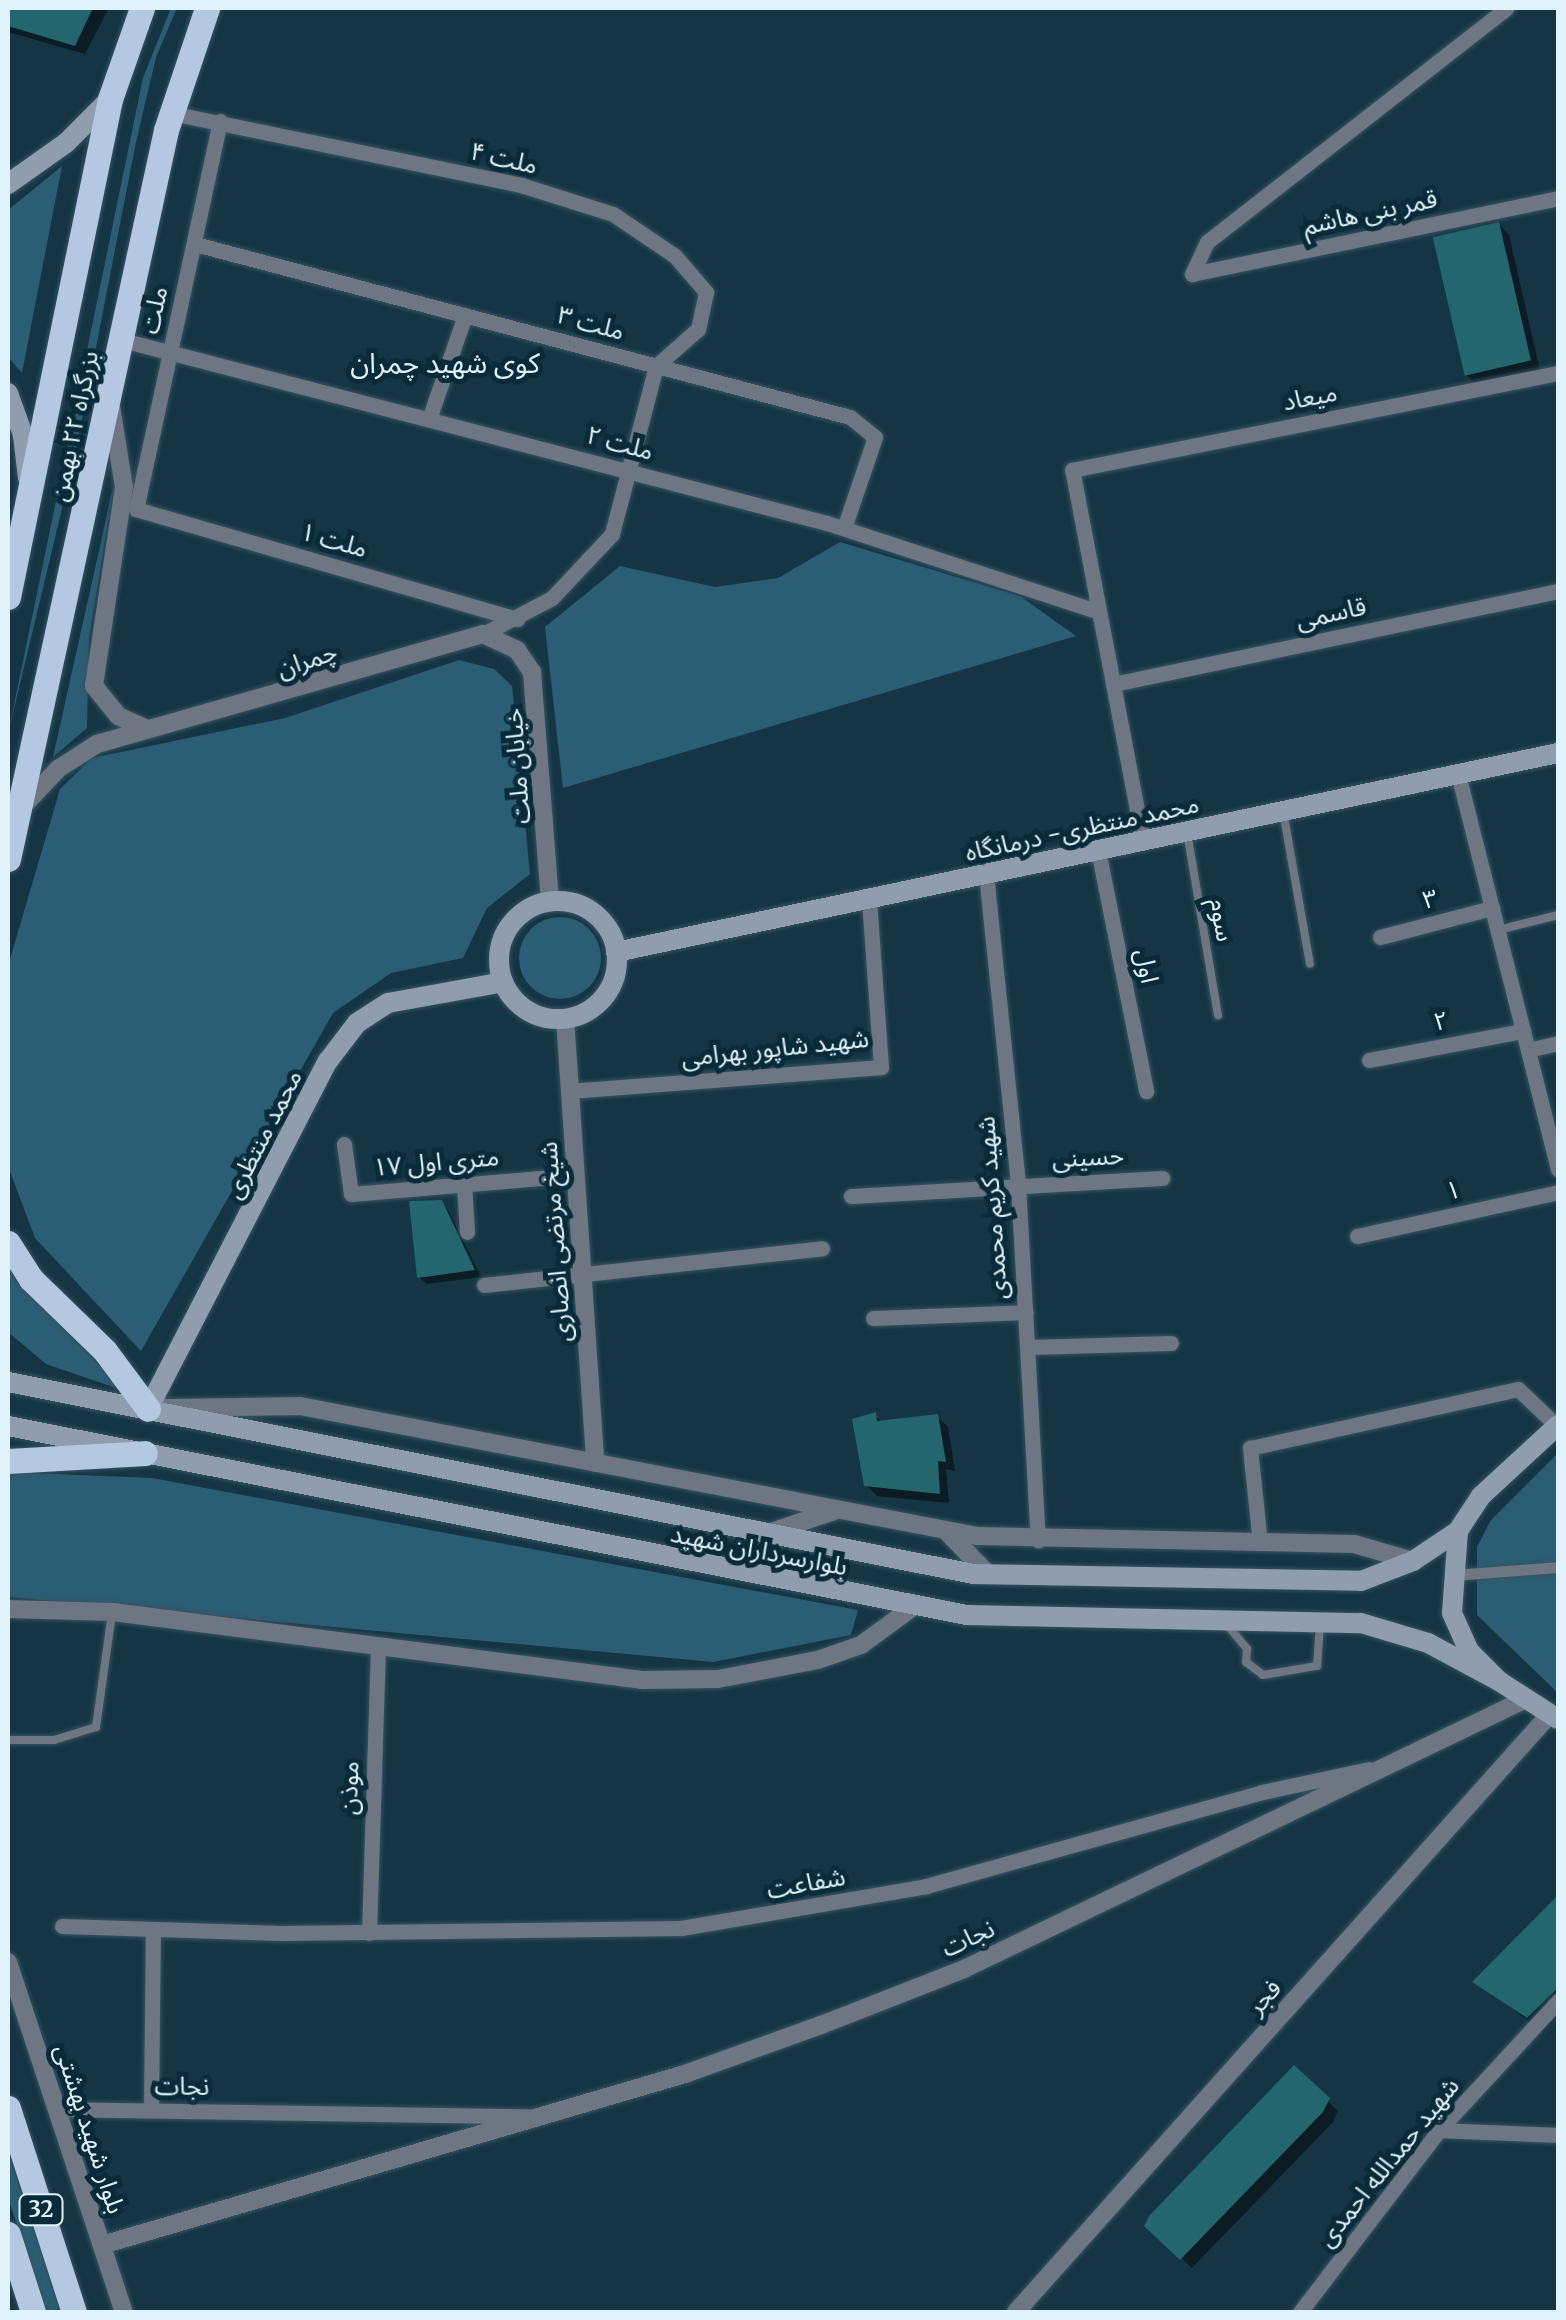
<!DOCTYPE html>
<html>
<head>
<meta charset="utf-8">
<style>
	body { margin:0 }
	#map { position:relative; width:1566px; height:2320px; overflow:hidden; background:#153544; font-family:Merriweather,"Noto Sans Arabic",serif }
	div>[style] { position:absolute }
	.green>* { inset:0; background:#2b5e74 }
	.round { border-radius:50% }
	.shadow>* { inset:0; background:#0007 }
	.building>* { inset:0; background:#23666e; transform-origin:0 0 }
	.roads { filter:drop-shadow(0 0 2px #355361) drop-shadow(0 0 2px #355361) }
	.service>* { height:8px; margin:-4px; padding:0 4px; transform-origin:4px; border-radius:4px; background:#6d7682 }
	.pedestrian>* { height:11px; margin:-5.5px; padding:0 5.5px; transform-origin:5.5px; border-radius:5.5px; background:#6d7682 }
	.minor>* { height:15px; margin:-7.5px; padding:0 7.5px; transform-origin:7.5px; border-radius:7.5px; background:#6d7682 }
	.tertiary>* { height:18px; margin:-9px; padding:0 9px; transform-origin:9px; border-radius:9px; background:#6d7682 }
	.secondary>* { height:20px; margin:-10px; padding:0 10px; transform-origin:10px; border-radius:10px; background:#8f9daf }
	.secondary>.ring { margin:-10px; padding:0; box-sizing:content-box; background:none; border:20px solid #8f9daf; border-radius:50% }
	.trunk>* { height:25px; margin:-12.5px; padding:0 12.5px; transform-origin:12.5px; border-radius:12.5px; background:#b4c8e2 }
	span { translate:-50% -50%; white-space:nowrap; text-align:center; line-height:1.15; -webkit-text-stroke:10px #092b39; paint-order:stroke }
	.shield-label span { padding:2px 8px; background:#092b39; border:2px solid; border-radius:8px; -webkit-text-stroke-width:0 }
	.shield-label { font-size:22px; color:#e0f2fc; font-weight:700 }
	.street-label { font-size:25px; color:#e0f2fc }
	.neighbourhood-label { font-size:28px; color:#e0f2fc }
	.frame { position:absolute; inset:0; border:10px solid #e0f2fc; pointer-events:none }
</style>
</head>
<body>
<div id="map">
	<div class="green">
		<div style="clip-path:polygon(171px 8px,177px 8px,156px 57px,136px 142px,76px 450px,8px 734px,143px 78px)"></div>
		<div style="clip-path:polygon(62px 166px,22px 373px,8px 357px,8px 210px)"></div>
		<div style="clip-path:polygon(115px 479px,89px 638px,87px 728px,53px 757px)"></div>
		<div style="clip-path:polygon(840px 542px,1020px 596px,1076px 636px,563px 788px,545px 627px,620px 566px,715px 587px,778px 578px)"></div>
		<div style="clip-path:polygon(459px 660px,494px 669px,512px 686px,530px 874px,487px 908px,463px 958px,391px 973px,333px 1013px,141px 1351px,35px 1238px,8px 1166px,8px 966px,60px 789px,92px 758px,285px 718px)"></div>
		<div class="round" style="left:519px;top:917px;width:82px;height:82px"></div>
		<div style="clip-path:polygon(8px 1266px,16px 1281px,125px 1391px,46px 1364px,8px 1332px)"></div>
		<div style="clip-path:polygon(1558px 1453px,1558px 1693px,1477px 1615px,1477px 1547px,1491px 1520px)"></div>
		<div style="clip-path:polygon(8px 1472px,152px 1478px,858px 1610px,851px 1635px,713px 1662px,8px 1597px)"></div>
		<div style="clip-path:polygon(8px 2151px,61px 2312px,46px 2312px,8px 2198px)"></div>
	</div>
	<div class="shadow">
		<div style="clip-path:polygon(8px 8px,109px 8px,85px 54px,8px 32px)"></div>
		<div style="clip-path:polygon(1499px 224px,1509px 235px,1540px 370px,1474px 383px,1464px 372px)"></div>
		<div style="clip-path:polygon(441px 1202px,448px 1210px,481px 1277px,427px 1284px,419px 1277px)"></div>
		<div style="clip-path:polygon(875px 1415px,883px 1423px,937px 1417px,948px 1427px,955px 1471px,946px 1469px,949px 1503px,877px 1496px,866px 1485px)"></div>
		<div style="clip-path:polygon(1558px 1898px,1558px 2016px,1544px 2032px,1476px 1982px)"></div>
		<div style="clip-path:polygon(1294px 2068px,1338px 2111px,1333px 2122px,1192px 2268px,1147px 2226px)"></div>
	</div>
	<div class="building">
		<div style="clip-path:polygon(8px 8px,93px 8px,75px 46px,8px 26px)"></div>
		<div style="left:1499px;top:222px;width:142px;height:68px;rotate:77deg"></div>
		<div style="clip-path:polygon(442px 1200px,475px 1270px,417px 1278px,409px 1201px)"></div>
		<div style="clip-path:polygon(876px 1412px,877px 1421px,938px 1414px,946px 1462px,938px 1461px,940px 1494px,864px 1486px,852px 1419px)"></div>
		<div style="clip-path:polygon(1558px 1895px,1558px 1988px,1527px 2018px,1472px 1982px)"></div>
		<div style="clip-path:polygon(1294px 2065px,1330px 2098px,1323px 2112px,1180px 2260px,1144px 2226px,1149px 2216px)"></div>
	</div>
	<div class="roads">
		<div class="service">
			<div style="left:1283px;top:811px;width:155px;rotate:80deg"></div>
			<div style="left:1187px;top:832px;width:186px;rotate:80.4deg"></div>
			<div style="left:1498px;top:930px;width:62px;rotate:-14deg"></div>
			<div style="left:1228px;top:1626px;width:30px;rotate:50deg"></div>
			<div style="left:1247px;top:1649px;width:13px;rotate:94deg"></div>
			<div style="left:1246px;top:1662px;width:21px;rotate:37deg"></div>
			<div style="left:1263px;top:1675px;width:55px;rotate:-9.5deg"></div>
			<div style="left:1317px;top:1666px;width:41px;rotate:-85.8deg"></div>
			<div style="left:8px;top:1740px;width:46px"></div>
			<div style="left:54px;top:1740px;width:44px;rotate:-17.2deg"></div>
			<div style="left:96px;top:1727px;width:115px;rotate:-82deg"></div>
		</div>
		<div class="pedestrian">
			<div style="left:1452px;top:1575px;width:106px;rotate:-4.3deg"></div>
		</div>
		<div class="minor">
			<div style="left:171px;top:113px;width:357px;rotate:11.6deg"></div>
			<div style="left:521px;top:185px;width:96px;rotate:17.5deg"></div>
			<div style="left:613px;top:214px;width:75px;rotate:34.1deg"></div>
			<div style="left:675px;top:256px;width:48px;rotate:49.3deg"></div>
			<div style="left:706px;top:292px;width:38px;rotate:102deg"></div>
			<div style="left:698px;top:329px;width:56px;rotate:138.6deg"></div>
			<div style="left:656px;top:366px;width:174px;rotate:104.7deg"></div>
			<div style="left:612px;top:534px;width:88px;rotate:133.2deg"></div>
			<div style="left:552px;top:598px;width:78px;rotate:152.4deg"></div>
			<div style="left:220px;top:121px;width:397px;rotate:102.2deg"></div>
			<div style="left:136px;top:509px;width:397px;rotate:16.1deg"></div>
			<div style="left:195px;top:244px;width:677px;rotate:14.8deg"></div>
			<div style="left:850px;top:417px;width:32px;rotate:39deg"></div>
			<div style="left:875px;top:437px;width:96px;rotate:108.8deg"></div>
			<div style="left:1192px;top:274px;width:35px;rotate:-65deg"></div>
			<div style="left:1207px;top:242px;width:380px;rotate:-38deg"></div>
			<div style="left:1192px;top:274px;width:374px;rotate:-11.7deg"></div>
			<div style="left:122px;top:340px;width:728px;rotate:14.55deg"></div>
			<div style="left:827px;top:523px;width:286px;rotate:18.1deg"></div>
			<div style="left:429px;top:419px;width:110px;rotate:-70.9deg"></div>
			<div style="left:1113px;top:684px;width:455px;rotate:-11.8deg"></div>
			<div style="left:1458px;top:774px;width:408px;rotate:75.8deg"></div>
			<div style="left:1143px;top:841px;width:378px;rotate:-100.8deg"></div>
			<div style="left:1072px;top:470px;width:496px;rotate:-11.3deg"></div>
			<div style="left:1098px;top:850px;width:246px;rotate:78.7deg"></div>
			<div style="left:986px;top:874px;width:313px;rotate:84.1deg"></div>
			<div style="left:1018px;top:1185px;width:356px;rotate:86.8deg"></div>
			<div style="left:1380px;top:937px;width:116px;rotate:-14.5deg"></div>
			<div style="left:1528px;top:1050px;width:31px;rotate:-13deg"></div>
			<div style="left:1369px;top:1060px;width:157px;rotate:-10.7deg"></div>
			<div style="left:570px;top:1091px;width:312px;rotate:-4.4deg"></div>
			<div style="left:881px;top:1067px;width:168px;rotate:-94.1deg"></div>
			<div style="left:344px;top:1144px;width:50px;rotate:82deg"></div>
			<div style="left:351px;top:1194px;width:226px;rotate:-4.8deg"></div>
			<div style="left:464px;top:1184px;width:48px;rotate:86.4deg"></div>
			<div style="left:851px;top:1196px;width:312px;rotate:-3.3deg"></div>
			<div style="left:1357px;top:1236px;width:206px;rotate:-12.3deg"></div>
			<div style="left:484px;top:1285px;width:340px;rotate:-6.2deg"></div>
			<div style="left:873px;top:1318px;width:153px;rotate:-2.2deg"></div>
			<div style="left:1029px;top:1347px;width:142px;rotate:-1.6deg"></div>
			<div style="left:1260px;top:1543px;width:96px;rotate:-96deg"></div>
			<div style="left:1250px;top:1448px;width:274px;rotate:-12.4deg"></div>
			<div style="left:1518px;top:1389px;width:54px;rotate:43.5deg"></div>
			<div style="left:62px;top:1926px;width:219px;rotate:1.8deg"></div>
			<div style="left:281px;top:1933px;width:400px;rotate:-0.7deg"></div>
			<div style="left:681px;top:1928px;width:249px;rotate:-9.7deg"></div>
			<div style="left:926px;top:1886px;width:349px;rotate:-15.6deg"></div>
			<div style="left:1262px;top:1792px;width:109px;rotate:-12.1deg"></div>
			<div style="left:369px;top:1933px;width:287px;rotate:-88.2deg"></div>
			<div style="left:58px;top:2109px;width:471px;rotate:0.9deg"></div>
			<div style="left:151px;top:2110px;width:181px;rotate:-89.4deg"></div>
			<div style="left:1439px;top:2130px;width:119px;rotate:2.4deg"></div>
			<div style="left:1300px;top:2312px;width:229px;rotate:-52.6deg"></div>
			<div style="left:1439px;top:2130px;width:176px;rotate:-47.3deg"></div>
		</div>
		<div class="tertiary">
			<div style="left:110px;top:400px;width:88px;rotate:80.9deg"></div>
			<div style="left:124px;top:487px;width:201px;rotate:98.6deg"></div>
			<div style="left:94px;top:686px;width:38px;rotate:51deg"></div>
			<div style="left:118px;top:716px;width:30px;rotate:24deg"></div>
			<div style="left:23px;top:806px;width:51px;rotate:-46.6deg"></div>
			<div style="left:58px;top:769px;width:46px;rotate:-32.7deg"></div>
			<div style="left:97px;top:744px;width:401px;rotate:-15.9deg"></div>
			<div style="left:483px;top:634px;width:38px;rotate:25deg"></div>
			<div style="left:517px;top:650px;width:27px;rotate:56deg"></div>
			<div style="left:532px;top:672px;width:230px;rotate:85.5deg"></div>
			<div style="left:565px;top:1018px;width:446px;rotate:86.1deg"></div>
			<div style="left:159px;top:1408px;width:141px;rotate:-0.8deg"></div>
			<div style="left:300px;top:1406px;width:689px;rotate:10.87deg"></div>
			<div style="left:977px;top:1536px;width:377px;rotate:1.2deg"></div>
			<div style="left:1354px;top:1544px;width:61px;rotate:16.1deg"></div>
			<div style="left:945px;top:1530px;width:62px;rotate:45.7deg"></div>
			<div style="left:765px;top:1534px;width:73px;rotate:-18.4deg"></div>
			<div style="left:8px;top:1609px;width:105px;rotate:1.6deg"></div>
			<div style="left:113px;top:1612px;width:533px;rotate:7.32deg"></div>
			<div style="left:642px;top:1680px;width:76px;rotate:-0.8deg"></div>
			<div style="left:718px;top:1679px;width:102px;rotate:-10.8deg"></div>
			<div style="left:818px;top:1660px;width:46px;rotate:-19.2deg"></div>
			<div style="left:861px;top:1645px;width:66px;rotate:-36.3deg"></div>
			<div style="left:8px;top:1962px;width:369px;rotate:71.7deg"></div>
			<div style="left:102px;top:2245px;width:608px;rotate:-16.35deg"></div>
			<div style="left:685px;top:2074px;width:145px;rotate:-19.8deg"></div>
			<div style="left:821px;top:2025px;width:154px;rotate:-21.4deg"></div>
			<div style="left:964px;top:1969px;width:623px;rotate:-25.66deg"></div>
			<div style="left:1016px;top:2312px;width:800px;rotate:-48.24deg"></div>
		</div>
		<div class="secondary">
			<div style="left:8px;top:184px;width:71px;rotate:-35.3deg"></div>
			<div style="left:66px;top:143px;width:62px;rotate:-45deg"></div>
			<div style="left:8px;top:393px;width:45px;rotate:70.3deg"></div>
			<div style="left:23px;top:435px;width:43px;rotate:83.4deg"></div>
			<div class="ring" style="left:499px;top:901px;width:98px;height:98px"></div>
			<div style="left:616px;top:952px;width:963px;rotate:-11.93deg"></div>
			<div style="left:8px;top:1382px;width:984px;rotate:11.25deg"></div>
			<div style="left:973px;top:1574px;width:388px;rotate:1deg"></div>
			<div style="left:1361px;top:1581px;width:56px;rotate:-21deg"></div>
			<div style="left:1413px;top:1561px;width:54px;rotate:-33.7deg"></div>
			<div style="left:148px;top:1409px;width:392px;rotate:-62.7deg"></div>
			<div style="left:328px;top:1061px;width:48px;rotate:-52.7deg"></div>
			<div style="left:357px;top:1023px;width:37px;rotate:-33deg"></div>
			<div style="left:388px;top:1003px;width:117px;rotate:-10.3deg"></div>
			<div style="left:1558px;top:1425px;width:105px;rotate:137.3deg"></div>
			<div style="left:1481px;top:1496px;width:42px;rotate:123.3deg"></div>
			<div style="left:1458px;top:1531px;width:82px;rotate:94.2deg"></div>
			<div style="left:1452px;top:1613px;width:42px;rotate:65.9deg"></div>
			<div style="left:1469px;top:1651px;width:42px;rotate:45deg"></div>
			<div style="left:1499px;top:1681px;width:70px;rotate:32.8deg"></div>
			<div style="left:8px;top:1426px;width:977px;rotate:11.15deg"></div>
			<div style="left:967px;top:1615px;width:394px;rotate:1.2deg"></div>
			<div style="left:1361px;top:1623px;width:70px;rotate:16.6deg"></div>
			<div style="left:1428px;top:1643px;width:81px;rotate:28.2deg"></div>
		</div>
		<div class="trunk">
			<div style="left:8px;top:597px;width:508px;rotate:-78.42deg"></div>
			<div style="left:110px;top:99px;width:96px;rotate:-70.6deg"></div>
			<div style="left:8px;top:859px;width:746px;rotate:-77.77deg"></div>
			<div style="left:166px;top:130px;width:129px;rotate:-71.4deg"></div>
			<div style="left:8px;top:1243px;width:43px;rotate:57.4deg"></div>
			<div style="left:31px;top:1279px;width:103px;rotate:44.2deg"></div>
			<div style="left:105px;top:1351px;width:72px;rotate:53.4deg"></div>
			<div style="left:8px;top:1461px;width:137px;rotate:-3.3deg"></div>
			<div style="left:8px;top:2108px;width:214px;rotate:72.1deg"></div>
			<div style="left:8px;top:2234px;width:82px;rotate:72.2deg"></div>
		</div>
	</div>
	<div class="shield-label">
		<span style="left:41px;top:2210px">32</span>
	</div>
	<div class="street-label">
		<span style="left:504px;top:158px;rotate:13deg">ملت ۴</span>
		<span style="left:1370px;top:212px;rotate:-12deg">قمر بنی هاشم</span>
		<span style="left:154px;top:310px;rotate:-77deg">ملت</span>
		<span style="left:591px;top:323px;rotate:15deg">ملت ۳</span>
		<span style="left:1310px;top:397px;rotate:-11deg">میعاد</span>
		<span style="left:74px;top:426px;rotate:-78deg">بزرگراه ۲۲ بهمن</span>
		<span style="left:620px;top:443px;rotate:15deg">ملت ۲</span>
		<span style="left:334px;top:540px;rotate:16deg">ملت ۱</span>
		<span style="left:1331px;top:613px;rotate:-12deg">قاسمی</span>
		<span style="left:307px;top:660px;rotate:-18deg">چمران</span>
		<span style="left:517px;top:766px;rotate:-94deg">خیابان ملت</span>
		<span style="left:1082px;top:828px;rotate:-12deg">محمد منتظری- درمانگاه</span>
		<span style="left:1430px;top:899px;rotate:-14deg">۳</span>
		<span style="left:1222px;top:920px;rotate:80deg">سوم</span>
		<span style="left:1147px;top:966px;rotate:79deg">اول</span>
		<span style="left:1441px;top:1021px;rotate:-11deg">۲</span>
		<span style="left:775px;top:1048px;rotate:-6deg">شهید شاپور بهرامی</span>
		<span style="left:263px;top:1134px;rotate:-63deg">محمد منتظری</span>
		<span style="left:1088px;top:1157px;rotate:-3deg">حسینی</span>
		<span style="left:436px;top:1162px;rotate:-5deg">۱۷ متری اول</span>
		<span style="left:1453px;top:1190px;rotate:-13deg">۱</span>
		<span style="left:992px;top:1208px;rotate:-94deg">شهید کریم محمدی</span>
		<span style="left:555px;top:1242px;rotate:-94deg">شیخ مرتضی انصاری</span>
		<span style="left:759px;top:1550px;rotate:11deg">بلوارسرداران شهید</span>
		<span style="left:349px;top:1788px;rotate:-88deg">موذن</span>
		<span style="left:806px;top:1883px;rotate:-10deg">شفاعت</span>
		<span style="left:968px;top:1938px;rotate:-24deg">نجات</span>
		<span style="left:1264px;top:1997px;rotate:-48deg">فجر</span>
		<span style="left:182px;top:2086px;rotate:1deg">نجات</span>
		<span style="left:90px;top:2129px;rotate:72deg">بلوار شهید بهشتی</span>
		<span style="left:1388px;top:2162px;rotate:-51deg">شهید حمدالله احمدی</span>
	</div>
	<div class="neighbourhood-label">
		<span style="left:445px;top:363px">کوی شهید چمران</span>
	</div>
	<div class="frame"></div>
</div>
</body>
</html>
